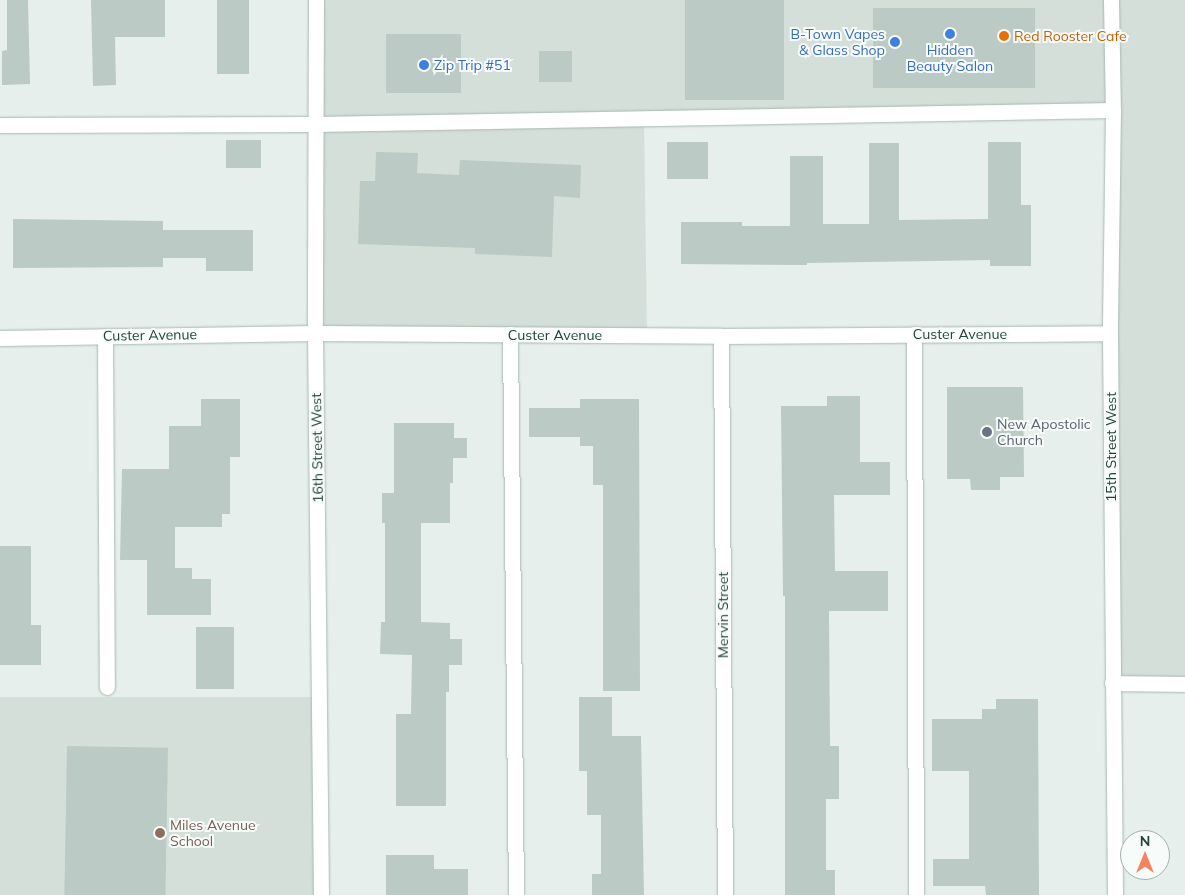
<!DOCTYPE html>
<html>
<head>
<meta charset="utf-8">
<style>
	body { margin:0 }
	#map { position:relative; width:1185px; height:895px; overflow:hidden; background:#e6efeb; font-family:Mulish,sans-serif }
	div>[style] { position:absolute }
	.built>* { inset:0; background:#d4dfda; transform-origin:0 0 }
	.building>* { inset:0; background:#bbcac4; transform-origin:0 0 }
	.roads { filter:drop-shadow(0 0 1px #a8b8b2) drop-shadow(0 0 1px #a8b8b2) }
	.minor>* { height:15px; margin:-7.5px; padding:0 7.5px; transform-origin:7.5px; border-radius:7.5px; background:#fff }
	.dots>* { width:14px; height:14px; translate:-50% -50%; box-sizing:border-box; border:2px solid #f7fbf9; border-radius:50% }
	span { translate:-50% -50%; white-space:nowrap; text-align:center; line-height:1.15; -webkit-text-stroke:4px #f7fbf9; paint-order:stroke }
	.shop-label { font-size:14px; color:#366cbe }
	.right { translate:-100% -50%; text-align:right }
	.left { translate:0 -50%; text-align:left }
	.food-label { font-size:14px; color:#c56008 }
	.street-label { font-size:14px; color:#24423a }
	.worship-label { font-size:14px; color:#5b616d }
	.education-label { font-size:14px; color:#785e54 }
	.north { position:absolute; left:1120px; top:830px; width:50px; height:50px; box-sizing:border-box; background:#f7fbf9; border:1px solid #a3b1ad; border-radius:50%; rotate:0deg; font-size:14px; font-weight:700; line-height:20px; text-align:center; color:#24423a }
	.north::after { content:''; display:block; margin:auto; width:18px; height:22px; background:#f4845f; clip-path:polygon(50% 0,100% 100%,50% 72%,0 100%) }
</style>
</head>
<body>
<div id="map">
	<div class="built">
		<div style="clip-path:polygon(315px 0,1185px 0,1185px 684px,1112px 683px,1112px 110px,644px 118px,647px 335px,315px 333px)"></div>
		<div style="left:320px;top:697px;width:198px;height:320px;rotate:90deg"></div>
	</div>
	<div class="building">
		<div style="clip-path:polygon(7px 0,28px 0,30px 84px,2px 85px,2px 51px,7px 50px)"></div>
		<div style="clip-path:polygon(91px 0,165px 0,165px 37px,115px 37px,116px 85px,93px 86px)"></div>
		<div style="left:217px;top:0;width:32px;height:74px"></div>
		<div style="left:685px;top:0;width:99px;height:100px"></div>
		<div style="left:873px;top:8px;width:162px;height:80px"></div>
		<div style="left:386px;top:34px;width:75px;height:59px"></div>
		<div style="left:539px;top:51px;width:33px;height:31px"></div>
		<div style="left:226px;top:140px;width:35px;height:28px"></div>
		<div style="left:667px;top:142px;width:41px;height:37px"></div>
		<div style="clip-path:polygon(988px 142px,1021px 142px,1021px 205px,1031px 205px,1031px 266px,990px 266px,990px 260px,807px 263px,807px 265px,681px 264px,681px 222px,742px 222px,742px 226px,790px 226px,790px 156px,823px 156px,823px 224px,869px 224px,869px 143px,899px 143px,899px 220px,988px 219px)"></div>
		<div style="clip-path:polygon(376px 152px,418px 153px,417px 173px,459px 175px,460px 160px,581px 165px,580px 198px,554px 196px,552px 257px,475px 254px,475px 248px,358px 244px,360px 181px,375px 181px)"></div>
		<div style="clip-path:polygon(13px 219px,163px 221px,163px 230px,253px 230px,253px 271px,206px 271px,206px 258px,163px 258px,163px 267px,13px 268px)"></div>
		<div style="clip-path:polygon(947px 387px,1023px 387px,1024px 477px,1000px 477px,1000px 490px,971px 490px,970px 479px,947px 479px)"></div>
		<div style="clip-path:polygon(827px 396px,860px 396px,860px 462px,890px 462px,890px 495px,834px 495px,835px 571px,888px 571px,888px 611px,829px 611px,830px 746px,839px 746px,839px 799px,826px 799px,826px 870px,835px 870px,835px 895px,785px 895px,785px 596px,783px 596px,781px 406px,827px 406px)"></div>
		<div style="clip-path:polygon(201px 399px,240px 399px,240px 457px,230px 457px,230px 514px,222px 514px,222px 527px,175px 527px,175px 568px,192px 568px,192px 579px,211px 579px,211px 615px,147px 615px,147px 560px,120px 560px,122px 469px,169px 469px,169px 426px,201px 426px)"></div>
		<div style="clip-path:polygon(580px 399px,639px 399px,640px 691px,603px 691px,603px 485px,593px 485px,593px 446px,580px 446px,580px 437px,529px 437px,529px 408px,580px 408px)"></div>
		<div style="clip-path:polygon(394px 423px,454px 423px,454px 438px,467px 438px,467px 458px,453px 458px,453px 483px,450px 483px,450px 523px,421px 523px,421px 622px,450px 623px,450px 639px,462px 639px,462px 665px,449px 665px,449px 692px,446px 692px,446px 806px,396px 806px,396px 714px,411px 714px,412px 655px,380px 654px,381px 622px,385px 622px,385px 523px,382px 523px,382px 493px,394px 493px)"></div>
		<div style="clip-path:polygon(0 546px,31px 546px,31px 625px,41px 625px,41px 665px,0 665px)"></div>
		<div style="left:196px;top:627px;width:38px;height:62px"></div>
		<div style="clip-path:polygon(579px 697px,612px 697px,612px 736px,641px 736px,644px 895px,592px 895px,592px 874px,601px 874px,601px 815px,587px 815px,587px 771px,579px 771px)"></div>
		<div style="clip-path:polygon(996px 699px,1038px 699px,1039px 895px,986px 895px,985px 886px,933px 886px,933px 859px,969px 859px,969px 771px,932px 771px,932px 719px,982px 719px,982px 709px,996px 709px)"></div>
		<div style="left:67px;top:746px;width:101px;height:149px;rotate:1deg"></div>
		<div style="clip-path:polygon(386px 855px,434px 855px,434px 869px,468px 869px,468px 895px,386px 895px)"></div>
	</div>
	<div class="roads">
		<div class="minor">
			<div style="left:316px;top:0;width:333px;rotate:90.2deg"></div>
			<div style="left:315px;top:333px;width:562px;rotate:89.39deg"></div>
			<div style="left:1111px;top:0;width:110px;rotate:89deg"></div>
			<div style="left:1113px;top:110px;width:223px;rotate:90.8deg"></div>
			<div style="left:1110px;top:333px;width:562px;rotate:89.49deg"></div>
			<div style="left:0;top:125px;width:315px;rotate:-0.2deg"></div>
			<div style="left:315px;top:124px;width:798px;rotate:-1.01deg"></div>
			<div style="left:510px;top:334px;width:561px;rotate:89.39deg"></div>
			<div style="left:914px;top:334px;width:561px;rotate:89.8deg"></div>
			<div style="left:105px;top:336px;width:351px;rotate:89.7deg"></div>
			<div style="left:721px;top:336px;width:559px;rotate:89.59deg"></div>
			<div style="left:0;top:338px;width:315px;rotate:-0.9deg"></div>
			<div style="left:315px;top:333px;width:406px;rotate:0.4deg"></div>
			<div style="left:721px;top:336px;width:389px;rotate:-0.4deg"></div>
			<div style="left:1112px;top:683px;width:73px;rotate:0.8deg"></div>
		</div>
	</div>
	<div class="dots">
		<div style="left:950px;top:34px;background:#3f7fe0"></div>
		<div style="left:1004px;top:36px;background:#e8710a"></div>
		<div style="left:895px;top:42px;background:#3f7fe0"></div>
		<div style="left:424px;top:65px;background:#3f7fe0"></div>
		<div style="left:987px;top:432px;background:#6b7280"></div>
		<div style="left:160px;top:833px;background:#8d6e63"></div>
	</div>
	<div class="shop-label">
		<span class="right" style="left:885px;top:42px">B-Town Vapes<br>&amp; Glass Shop</span>
		<span style="left:950px;top:58px">Hidden<br>Beauty Salon</span>
		<span class="left" style="left:434px;top:65px">Zip Trip #51</span>
	</div>
	<div class="food-label">
		<span class="left" style="left:1014px;top:36px">Red Rooster Cafe</span>
	</div>
	<div class="street-label">
		<span style="left:960px;top:334px">Custer Avenue</span>
		<span style="left:150px;top:335px;rotate:-1deg">Custer Avenue</span>
		<span style="left:555px;top:335px">Custer Avenue</span>
		<span style="left:1111px;top:447px;rotate:-90deg">15th Street West</span>
		<span style="left:317px;top:448px;rotate:-91deg">16th Street West</span>
		<span style="left:723px;top:615px;rotate:-90deg">Mervin Street</span>
	</div>
	<div class="worship-label">
		<span class="left" style="left:997px;top:432px">New Apostolic<br>Church</span>
	</div>
	<div class="education-label">
		<span class="left" style="left:170px;top:833px">Miles Avenue<br>School</span>
	</div>
	<div class="north">N</div>
</div>
</body>
</html>
